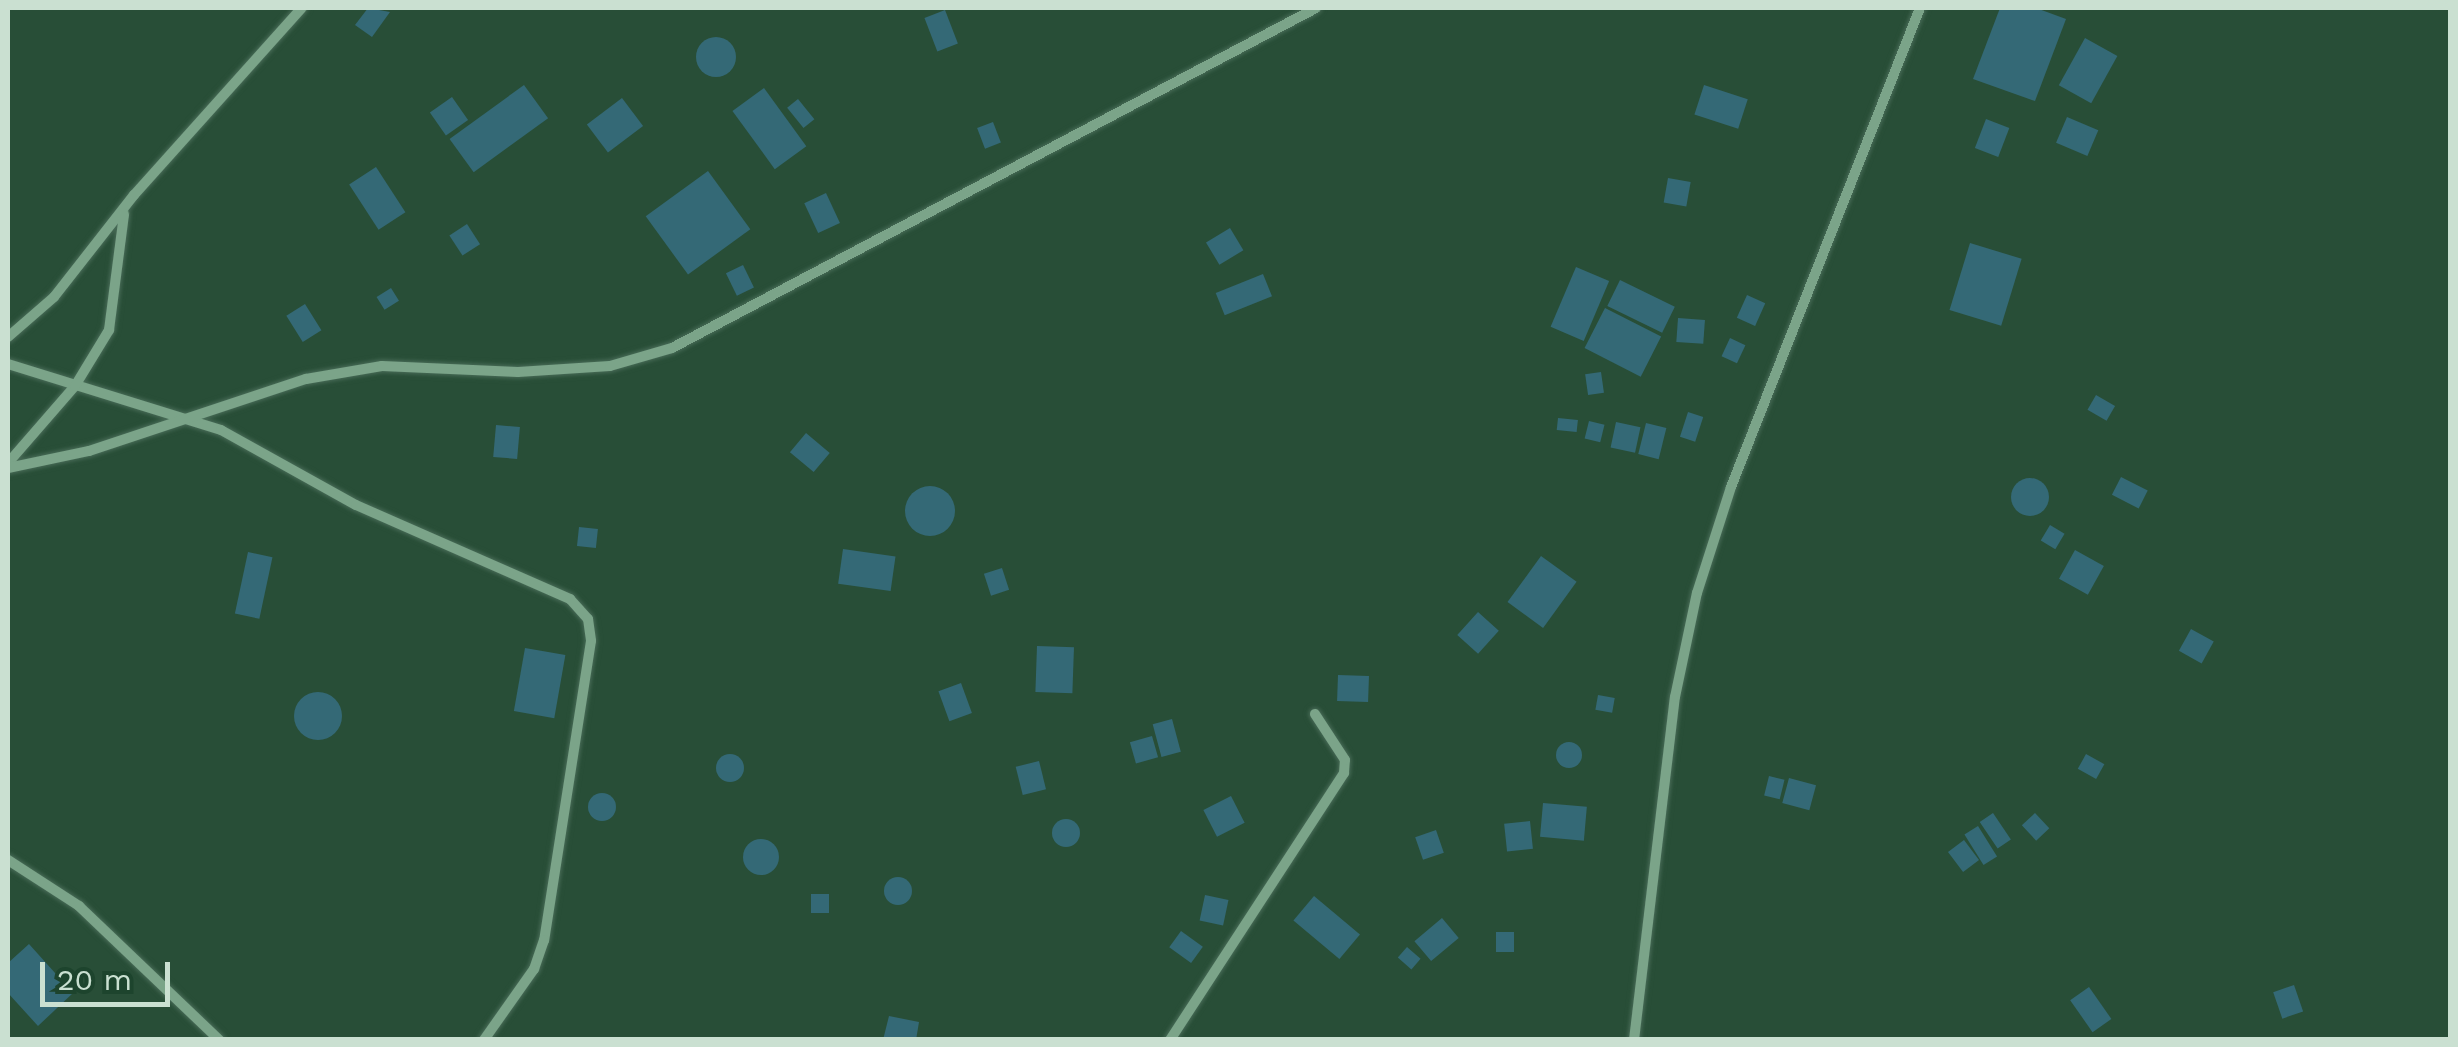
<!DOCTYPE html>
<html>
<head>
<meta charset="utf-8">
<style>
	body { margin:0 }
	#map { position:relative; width:2458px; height:1047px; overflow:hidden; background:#284e37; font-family:"Work Sans",sans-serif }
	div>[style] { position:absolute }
	.building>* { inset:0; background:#346976; transform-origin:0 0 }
	.round { border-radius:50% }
	.roads { filter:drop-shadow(0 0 2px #486b57) drop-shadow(0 0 2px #486b57) }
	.minor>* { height:10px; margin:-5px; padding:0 5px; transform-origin:5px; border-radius:5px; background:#7ba489 }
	span { translate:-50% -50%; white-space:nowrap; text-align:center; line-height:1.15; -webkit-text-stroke:9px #1d442d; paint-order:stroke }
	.frame { position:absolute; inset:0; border:10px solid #cae0d1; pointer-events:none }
	.scale { position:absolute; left:40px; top:962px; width:130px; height:45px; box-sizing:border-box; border:5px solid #cae0d1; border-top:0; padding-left:12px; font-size:30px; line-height:35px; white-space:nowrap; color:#cae0d1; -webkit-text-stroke:8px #1d442d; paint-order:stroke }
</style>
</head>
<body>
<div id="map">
	<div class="building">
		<div style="clip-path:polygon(368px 8px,390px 12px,372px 37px,355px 25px)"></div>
		<div style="clip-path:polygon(2000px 8px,2036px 8px,2066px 19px,2035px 101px,1973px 79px)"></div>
		<div style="left:945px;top:10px;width:36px;height:22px;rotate:69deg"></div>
		<div class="round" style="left:696px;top:37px;width:40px;height:40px"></div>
		<div style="left:2085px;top:38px;width:37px;height:54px;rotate:29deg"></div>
		<div style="left:524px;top:85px;width:41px;height:92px;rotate:54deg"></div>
		<div style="left:1704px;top:85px;width:46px;height:31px;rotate:18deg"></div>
		<div style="left:764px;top:88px;width:72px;height:39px;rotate:54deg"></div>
		<div style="left:452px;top:97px;width:28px;height:27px;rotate:55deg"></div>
		<div style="left:622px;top:98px;width:35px;height:44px;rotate:53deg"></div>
		<div style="left:798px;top:99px;width:26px;height:14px;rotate:51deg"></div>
		<div style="left:2067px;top:117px;width:34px;height:28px;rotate:23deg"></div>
		<div style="left:1986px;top:119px;width:25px;height:31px;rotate:21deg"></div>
		<div style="left:993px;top:122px;width:22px;height:17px;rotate:69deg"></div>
		<div style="left:376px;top:167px;width:54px;height:32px;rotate:57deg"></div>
		<div style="left:708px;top:171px;width:72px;height:77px;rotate:54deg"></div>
		<div style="left:1668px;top:178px;width:23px;height:25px;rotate:10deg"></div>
		<div style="left:826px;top:193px;width:33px;height:24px;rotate:65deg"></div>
		<div style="left:467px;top:224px;width:24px;height:21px;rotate:57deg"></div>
		<div style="left:1230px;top:228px;width:26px;height:28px;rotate:59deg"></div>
		<div style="left:1970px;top:243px;width:54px;height:70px;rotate:17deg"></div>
		<div style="left:743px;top:265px;width:25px;height:19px;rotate:64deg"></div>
		<div style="left:1576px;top:267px;width:36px;height:65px;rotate:23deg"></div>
		<div style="left:1263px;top:274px;width:24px;height:51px;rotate:68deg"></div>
		<div style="left:1620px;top:280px;width:61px;height:29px;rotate:26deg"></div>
		<div style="left:391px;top:288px;width:15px;height:17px;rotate:58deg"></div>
		<div style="left:1747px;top:295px;width:20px;height:25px;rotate:24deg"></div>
		<div style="left:305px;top:304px;width:31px;height:22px;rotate:58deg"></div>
		<div style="left:1605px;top:308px;width:63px;height:45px;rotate:27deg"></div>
		<div style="left:1678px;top:318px;width:27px;height:24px;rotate:4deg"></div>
		<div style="left:1730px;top:338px;width:17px;height:20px;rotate:25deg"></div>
		<div style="left:1601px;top:372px;width:21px;height:16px;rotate:82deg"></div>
		<div style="left:2096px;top:395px;width:22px;height:17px;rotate:30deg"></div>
		<div style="left:1688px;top:412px;width:16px;height:26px;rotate:18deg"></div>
		<div style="left:1558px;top:418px;width:20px;height:12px;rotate:6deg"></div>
		<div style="left:1589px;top:421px;width:16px;height:18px;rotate:14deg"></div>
		<div style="left:1616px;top:422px;width:25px;height:26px;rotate:12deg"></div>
		<div style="left:1646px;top:423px;width:21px;height:32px;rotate:14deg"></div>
		<div style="left:496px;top:425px;width:24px;height:32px;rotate:5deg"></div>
		<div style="left:806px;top:433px;width:31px;height:25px;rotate:40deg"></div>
		<div style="left:2121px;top:477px;width:30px;height:20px;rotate:27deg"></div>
		<div class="round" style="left:2011px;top:478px;width:38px;height:38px"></div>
		<div class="round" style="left:905px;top:486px;width:50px;height:50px"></div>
		<div style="left:2050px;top:525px;width:17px;height:18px;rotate:31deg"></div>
		<div style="left:579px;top:527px;width:19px;height:19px;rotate:6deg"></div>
		<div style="left:843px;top:549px;width:53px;height:35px;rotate:8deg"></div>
		<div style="left:2075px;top:550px;width:33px;height:33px;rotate:29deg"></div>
		<div style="left:248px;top:552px;width:25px;height:63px;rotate:12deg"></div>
		<div style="left:1541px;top:556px;width:44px;height:57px;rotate:36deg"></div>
		<div style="left:1002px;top:568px;width:23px;height:19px;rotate:72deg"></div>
		<div style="left:1478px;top:612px;width:28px;height:31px;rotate:42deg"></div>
		<div style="left:2191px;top:629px;width:26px;height:25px;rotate:29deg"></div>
		<div style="left:1037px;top:646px;width:37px;height:46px;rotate:2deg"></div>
		<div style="left:525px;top:648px;width:41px;height:64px;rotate:10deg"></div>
		<div style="left:1338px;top:675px;width:31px;height:26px;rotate:2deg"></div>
		<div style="left:961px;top:683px;width:32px;height:24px;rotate:70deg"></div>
		<div class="round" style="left:294px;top:692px;width:48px;height:48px"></div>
		<div style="left:1598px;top:695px;width:17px;height:15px;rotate:10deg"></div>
		<div style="left:1172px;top:719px;width:34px;height:20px;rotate:75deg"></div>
		<div style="left:1152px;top:736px;width:22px;height:23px;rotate:74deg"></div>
		<div class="round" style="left:1556px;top:742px;width:26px;height:26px"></div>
		<div style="left:2086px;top:754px;width:21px;height:17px;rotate:29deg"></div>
		<div class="round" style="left:716px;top:754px;width:28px;height:28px"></div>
		<div style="left:1039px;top:761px;width:29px;height:24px;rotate:76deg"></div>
		<div style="left:1769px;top:776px;width:16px;height:20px;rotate:14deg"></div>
		<div style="left:1789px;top:778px;width:28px;height:26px;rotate:15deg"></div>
		<div class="round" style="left:588px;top:793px;width:28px;height:28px"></div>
		<div style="left:1231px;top:796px;width:30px;height:31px;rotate:63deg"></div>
		<div style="left:1543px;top:803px;width:44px;height:34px;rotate:5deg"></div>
		<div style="left:1993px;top:813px;width:32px;height:16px;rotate:56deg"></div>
		<div style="left:2035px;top:813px;width:21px;height:18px;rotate:47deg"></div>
		<div class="round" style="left:1052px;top:819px;width:28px;height:28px"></div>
		<div style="left:1530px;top:821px;width:28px;height:26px;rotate:84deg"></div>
		<div style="left:1978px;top:826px;width:36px;height:16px;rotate:58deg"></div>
		<div style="left:1436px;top:830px;width:24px;height:22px;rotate:71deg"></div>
		<div class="round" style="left:743px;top:839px;width:36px;height:36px"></div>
		<div style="left:1964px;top:840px;width:25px;height:20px;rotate:53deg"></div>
		<div class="round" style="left:884px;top:877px;width:28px;height:28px"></div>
		<div style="left:829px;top:894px;width:19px;height:18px;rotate:90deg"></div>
		<div style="left:1205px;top:895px;width:24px;height:26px;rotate:12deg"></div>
		<div style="left:1314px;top:896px;width:60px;height:32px;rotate:40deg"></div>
		<div style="left:1442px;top:918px;width:26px;height:36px;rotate:50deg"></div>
		<div style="left:1181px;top:931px;width:27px;height:20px;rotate:36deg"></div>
		<div style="left:1496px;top:932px;width:18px;height:20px"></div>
		<div style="clip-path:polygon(29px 944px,73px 993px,38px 1026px,8px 993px,8px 963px)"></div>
		<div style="left:1407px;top:947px;width:18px;height:14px;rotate:41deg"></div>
		<div style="left:2294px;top:985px;width:28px;height:22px;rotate:71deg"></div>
		<div style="left:2089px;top:987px;width:39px;height:23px;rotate:55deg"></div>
		<div style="clip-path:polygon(889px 1016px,919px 1022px,916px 1040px,883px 1040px)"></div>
	</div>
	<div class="roads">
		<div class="minor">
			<div style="left:8px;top:337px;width:61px;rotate:-41deg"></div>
			<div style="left:54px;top:297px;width:130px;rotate:-51.9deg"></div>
			<div style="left:134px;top:195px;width:251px;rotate:-48.1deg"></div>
			<div style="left:8px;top:364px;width:223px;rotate:17.2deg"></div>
			<div style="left:221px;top:430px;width:154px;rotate:29.1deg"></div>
			<div style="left:356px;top:505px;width:234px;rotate:23.7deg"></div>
			<div style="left:570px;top:599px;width:27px;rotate:48deg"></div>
			<div style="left:588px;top:619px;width:22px;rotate:82deg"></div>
			<div style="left:591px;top:641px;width:303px;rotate:98.9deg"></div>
			<div style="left:544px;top:940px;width:31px;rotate:109deg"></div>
			<div style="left:534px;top:969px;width:87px;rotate:125.2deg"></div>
			<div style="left:8px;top:463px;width:102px;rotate:-49deg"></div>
			<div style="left:75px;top:386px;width:66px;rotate:-58.7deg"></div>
			<div style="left:109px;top:330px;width:117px;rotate:-82.6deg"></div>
			<div style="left:8px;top:468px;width:83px;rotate:-11.9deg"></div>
			<div style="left:89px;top:451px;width:229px;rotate:-18.4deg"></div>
			<div style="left:306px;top:379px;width:77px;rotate:-9.7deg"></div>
			<div style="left:382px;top:366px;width:136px;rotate:2.5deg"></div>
			<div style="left:518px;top:372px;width:92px;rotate:-3.7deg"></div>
			<div style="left:610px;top:366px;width:65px;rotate:-16.2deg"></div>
			<div style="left:672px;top:348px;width:728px;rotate:-27.83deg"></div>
			<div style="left:8px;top:860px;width:85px;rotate:32.9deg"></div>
			<div style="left:79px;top:906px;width:194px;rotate:43.7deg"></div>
			<div style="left:1170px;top:1040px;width:319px;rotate:-56.9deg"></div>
			<div style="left:1344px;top:773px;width:13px;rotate:-86deg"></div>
			<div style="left:1345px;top:760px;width:55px;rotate:-123.1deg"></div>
			<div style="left:1634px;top:1040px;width:345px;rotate:-83.2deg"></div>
			<div style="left:1675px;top:697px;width:106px;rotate:-78.1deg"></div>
			<div style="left:1697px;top:593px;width:111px;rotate:-72.2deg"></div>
			<div style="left:1731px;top:487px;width:515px;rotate:-68.47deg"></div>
		</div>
	</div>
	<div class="frame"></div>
	<div class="scale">20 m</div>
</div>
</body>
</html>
